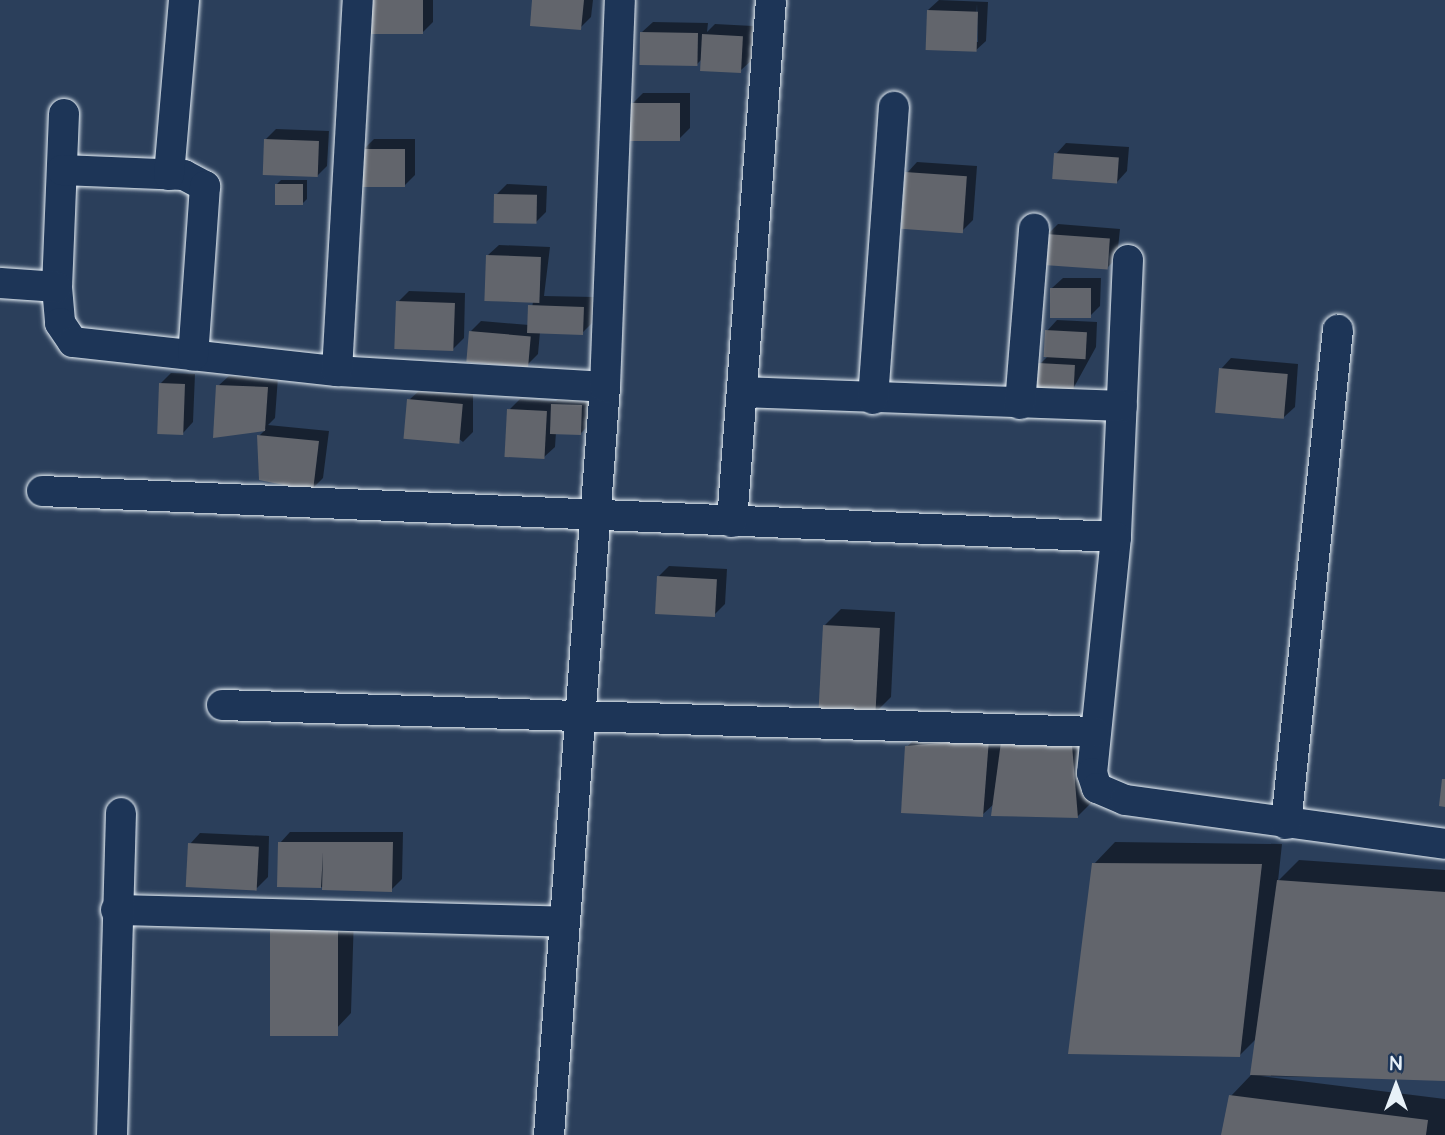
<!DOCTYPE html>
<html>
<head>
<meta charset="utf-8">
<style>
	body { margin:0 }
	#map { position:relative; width:1445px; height:1135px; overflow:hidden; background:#2b3f5b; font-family:"Architects Daughter",sans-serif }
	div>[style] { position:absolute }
	.shadow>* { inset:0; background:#0007 }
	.building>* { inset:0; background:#62656c; transform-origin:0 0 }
	.roads { filter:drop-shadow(0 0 2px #e8f1f8) drop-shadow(0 0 2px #e8f1f8) }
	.minor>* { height:30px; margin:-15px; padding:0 15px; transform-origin:15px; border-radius:15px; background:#1d3557 }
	span { translate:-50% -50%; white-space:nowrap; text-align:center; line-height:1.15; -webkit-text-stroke:7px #1d3557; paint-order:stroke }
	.north { position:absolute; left:1361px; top:1051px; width:70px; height:70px; -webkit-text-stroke:5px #1d3557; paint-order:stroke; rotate:0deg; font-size:19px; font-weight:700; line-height:28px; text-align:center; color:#e8f1f8 }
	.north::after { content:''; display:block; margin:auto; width:24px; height:32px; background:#e8f1f8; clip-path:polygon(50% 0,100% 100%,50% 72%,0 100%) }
</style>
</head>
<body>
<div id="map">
	<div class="shadow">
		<div style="clip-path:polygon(368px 0,433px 0,433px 22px,422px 33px)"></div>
		<div style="clip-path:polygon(537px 0,593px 0,591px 17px,580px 28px)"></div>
		<div style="clip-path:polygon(evenodd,939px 0,988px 2px,986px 41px,975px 51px,928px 10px,939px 0,977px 4px,978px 42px,975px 42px,977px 4px)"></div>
		<div style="clip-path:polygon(653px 22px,708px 23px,707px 32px,715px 24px,753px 26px,752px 60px,741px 70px,703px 58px,696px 65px,642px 32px)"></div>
		<div style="clip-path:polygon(643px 93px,690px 93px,690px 128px,679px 139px,632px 104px)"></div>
		<div style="clip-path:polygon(276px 129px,329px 131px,327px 166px,317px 176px,266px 139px)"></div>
		<div style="clip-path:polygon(374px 139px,415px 139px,415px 175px,404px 186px,363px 150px)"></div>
		<div style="clip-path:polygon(1066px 143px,1129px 147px,1127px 171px,1117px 182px,1056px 154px)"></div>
		<div style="clip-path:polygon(917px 162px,977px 166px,973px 220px,962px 231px,907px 173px)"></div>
		<div style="clip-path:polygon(281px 180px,307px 180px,307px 199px,302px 204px,276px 185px)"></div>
		<div style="clip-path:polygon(507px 184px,547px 186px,546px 212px,535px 223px,496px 195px)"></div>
		<div style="clip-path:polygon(1058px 224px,1120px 229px,1117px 258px,1106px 269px,1048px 234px)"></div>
		<div style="clip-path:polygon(499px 245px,550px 247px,544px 296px,594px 297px,593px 322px,582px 333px,540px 332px,538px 354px,527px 365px,471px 331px,481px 321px,529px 325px,533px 302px,488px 255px)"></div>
		<div style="clip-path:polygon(1063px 278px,1101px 278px,1100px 306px,1090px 316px,1052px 288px)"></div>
		<div style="clip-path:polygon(409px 291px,465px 293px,464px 338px,453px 349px,398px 302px)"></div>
		<div style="clip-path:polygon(1057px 320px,1097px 322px,1096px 347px,1073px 389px,1040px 364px,1049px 355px,1047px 331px)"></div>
		<div style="clip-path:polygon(1231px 358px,1298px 364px,1295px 407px,1284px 417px,1221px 369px)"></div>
		<div style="clip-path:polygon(171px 373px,195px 374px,193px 422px,183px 433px,160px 384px)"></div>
		<div style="clip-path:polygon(229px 376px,278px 377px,275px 418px,268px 425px,329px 431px,323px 478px,312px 489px,259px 436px,266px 429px,215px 436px,218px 386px)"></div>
		<div style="clip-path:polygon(420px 390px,473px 394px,473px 432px,463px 442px,409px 400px)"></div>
		<div style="clip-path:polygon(563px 394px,592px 395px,592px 422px,581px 433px,556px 432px,555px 447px,544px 457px,509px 410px,520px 399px,556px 401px)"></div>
		<div style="clip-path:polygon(669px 566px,727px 569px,725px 604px,714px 615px,658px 577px)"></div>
		<div style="clip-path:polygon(841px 609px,895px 612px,891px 697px,875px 713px,824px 626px)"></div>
		<div style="clip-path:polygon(923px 730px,1087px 730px,1094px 800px,1078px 816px,995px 803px,982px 815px,907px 747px)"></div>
		<div style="clip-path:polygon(290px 832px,403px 832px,402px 879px,391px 890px,279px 885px,280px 843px)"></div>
		<div style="clip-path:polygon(200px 833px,269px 836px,268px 877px,257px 888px,190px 844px)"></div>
		<div style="clip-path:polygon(1115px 842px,1282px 844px,1278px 881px,1299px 860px,1445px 870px,1445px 1079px,1261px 1076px,1445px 1099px,1445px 1135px,1223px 1135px,1231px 1096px,1251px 1075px,1256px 1039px,1239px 1056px,1094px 864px)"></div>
		<div style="clip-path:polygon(288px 915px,354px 915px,351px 1013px,335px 1030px,271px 931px)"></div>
	</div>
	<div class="building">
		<div style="left:366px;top:0;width:57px;height:34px"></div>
		<div style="clip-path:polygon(532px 0,584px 0,581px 30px,530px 26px)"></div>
		<div style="left:927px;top:10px;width:51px;height:40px;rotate:2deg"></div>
		<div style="left:640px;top:32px;width:58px;height:33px;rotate:1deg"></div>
		<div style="left:702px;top:34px;width:41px;height:37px;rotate:3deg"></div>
		<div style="left:630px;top:103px;width:50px;height:38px"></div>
		<div style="left:264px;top:139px;width:55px;height:36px;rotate:2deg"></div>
		<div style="left:361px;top:149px;width:44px;height:38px"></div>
		<div style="left:1054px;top:153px;width:65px;height:26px;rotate:4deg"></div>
		<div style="left:905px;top:172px;width:62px;height:57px;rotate:4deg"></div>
		<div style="left:275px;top:184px;width:28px;height:21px"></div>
		<div style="left:494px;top:194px;width:43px;height:29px;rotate:1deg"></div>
		<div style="left:1046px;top:234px;width:64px;height:31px;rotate:4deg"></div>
		<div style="left:486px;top:255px;width:55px;height:46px;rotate:2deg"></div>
		<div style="left:1050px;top:288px;width:41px;height:30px"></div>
		<div style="left:396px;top:301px;width:59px;height:48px;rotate:2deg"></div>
		<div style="left:528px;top:305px;width:56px;height:28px;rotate:2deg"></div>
		<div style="left:1045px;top:330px;width:42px;height:27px;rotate:3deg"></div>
		<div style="left:469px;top:331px;width:62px;height:31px;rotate:5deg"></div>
		<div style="left:1038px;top:363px;width:37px;height:26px;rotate:3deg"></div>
		<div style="left:1219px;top:368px;width:69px;height:45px;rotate:5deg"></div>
		<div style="left:159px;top:383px;width:26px;height:51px;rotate:2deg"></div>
		<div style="clip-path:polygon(216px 385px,268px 387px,265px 431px,213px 438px)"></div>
		<div style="left:407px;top:399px;width:56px;height:40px;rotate:5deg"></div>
		<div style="left:551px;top:404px;width:31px;height:30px;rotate:2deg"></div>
		<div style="left:507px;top:409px;width:40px;height:48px;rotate:3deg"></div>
		<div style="clip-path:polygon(257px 435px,319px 441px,313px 491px,259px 480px)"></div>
		<div style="left:657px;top:576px;width:60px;height:38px;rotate:3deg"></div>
		<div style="left:823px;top:625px;width:57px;height:87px;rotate:3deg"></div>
		<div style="clip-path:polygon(989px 739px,983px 817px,901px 813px,905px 746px)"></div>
		<div style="clip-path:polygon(1001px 742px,1072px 745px,1078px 818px,991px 816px)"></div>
		<div style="clip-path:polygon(1442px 779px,1445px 779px,1445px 807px,1439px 806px)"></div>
		<div style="clip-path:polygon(278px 842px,393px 842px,392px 892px,322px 890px,323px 852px,321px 888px,277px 887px)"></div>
		<div style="left:188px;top:843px;width:71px;height:44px;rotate:3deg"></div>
		<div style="clip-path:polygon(1092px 863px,1262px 864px,1240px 1057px,1068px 1054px)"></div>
		<div style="clip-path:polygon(1277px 880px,1445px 892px,1445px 1081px,1250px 1075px)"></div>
		<div style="left:270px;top:930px;width:68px;height:106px"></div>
		<div style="clip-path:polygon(1229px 1095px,1428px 1120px,1426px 1135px,1221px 1135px)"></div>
	</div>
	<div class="roads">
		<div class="minor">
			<div style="left:64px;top:114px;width:173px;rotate:92.3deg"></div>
			<div style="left:57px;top:287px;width:36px;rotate:85deg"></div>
			<div style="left:60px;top:323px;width:23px;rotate:56deg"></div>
			<div style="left:73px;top:342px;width:266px;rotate:6.3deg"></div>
			<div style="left:337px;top:371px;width:268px;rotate:3.4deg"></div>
			<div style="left:62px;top:170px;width:122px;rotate:2.3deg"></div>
			<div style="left:184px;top:175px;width:24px;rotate:28deg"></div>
			<div style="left:205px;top:186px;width:170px;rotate:94deg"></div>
			<div style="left:169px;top:175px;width:176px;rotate:-85.1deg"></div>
			<div style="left:1128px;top:260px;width:277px;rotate:92.5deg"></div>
			<div style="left:1116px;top:537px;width:237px;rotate:95.8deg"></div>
			<div style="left:1092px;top:773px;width:16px;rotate:72deg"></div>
			<div style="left:1097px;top:788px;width:30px;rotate:23deg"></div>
			<div style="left:1125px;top:800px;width:323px;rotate:7.8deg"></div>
			<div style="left:0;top:283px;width:57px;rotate:4deg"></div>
			<div style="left:337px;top:371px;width:372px;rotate:-86.8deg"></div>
			<div style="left:742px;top:392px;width:380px;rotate:2.1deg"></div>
			<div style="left:873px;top:399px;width:293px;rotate:-85.9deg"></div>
			<div style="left:1020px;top:404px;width:176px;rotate:-85.4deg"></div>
			<div style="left:42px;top:491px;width:1075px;rotate:2.45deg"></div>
			<div style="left:732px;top:522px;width:523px;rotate:-85.73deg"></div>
			<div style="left:222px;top:705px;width:873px;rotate:1.77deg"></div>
			<div style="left:1286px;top:824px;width:497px;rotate:-84deg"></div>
			<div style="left:116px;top:910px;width:446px;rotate:1.5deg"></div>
			<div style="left:112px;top:1135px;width:322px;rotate:-88.4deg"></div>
			<div style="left:549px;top:1135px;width:750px;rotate:-85.72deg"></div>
			<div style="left:605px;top:387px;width:387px;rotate:-87.8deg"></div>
		</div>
	</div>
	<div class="north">N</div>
</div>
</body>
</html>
